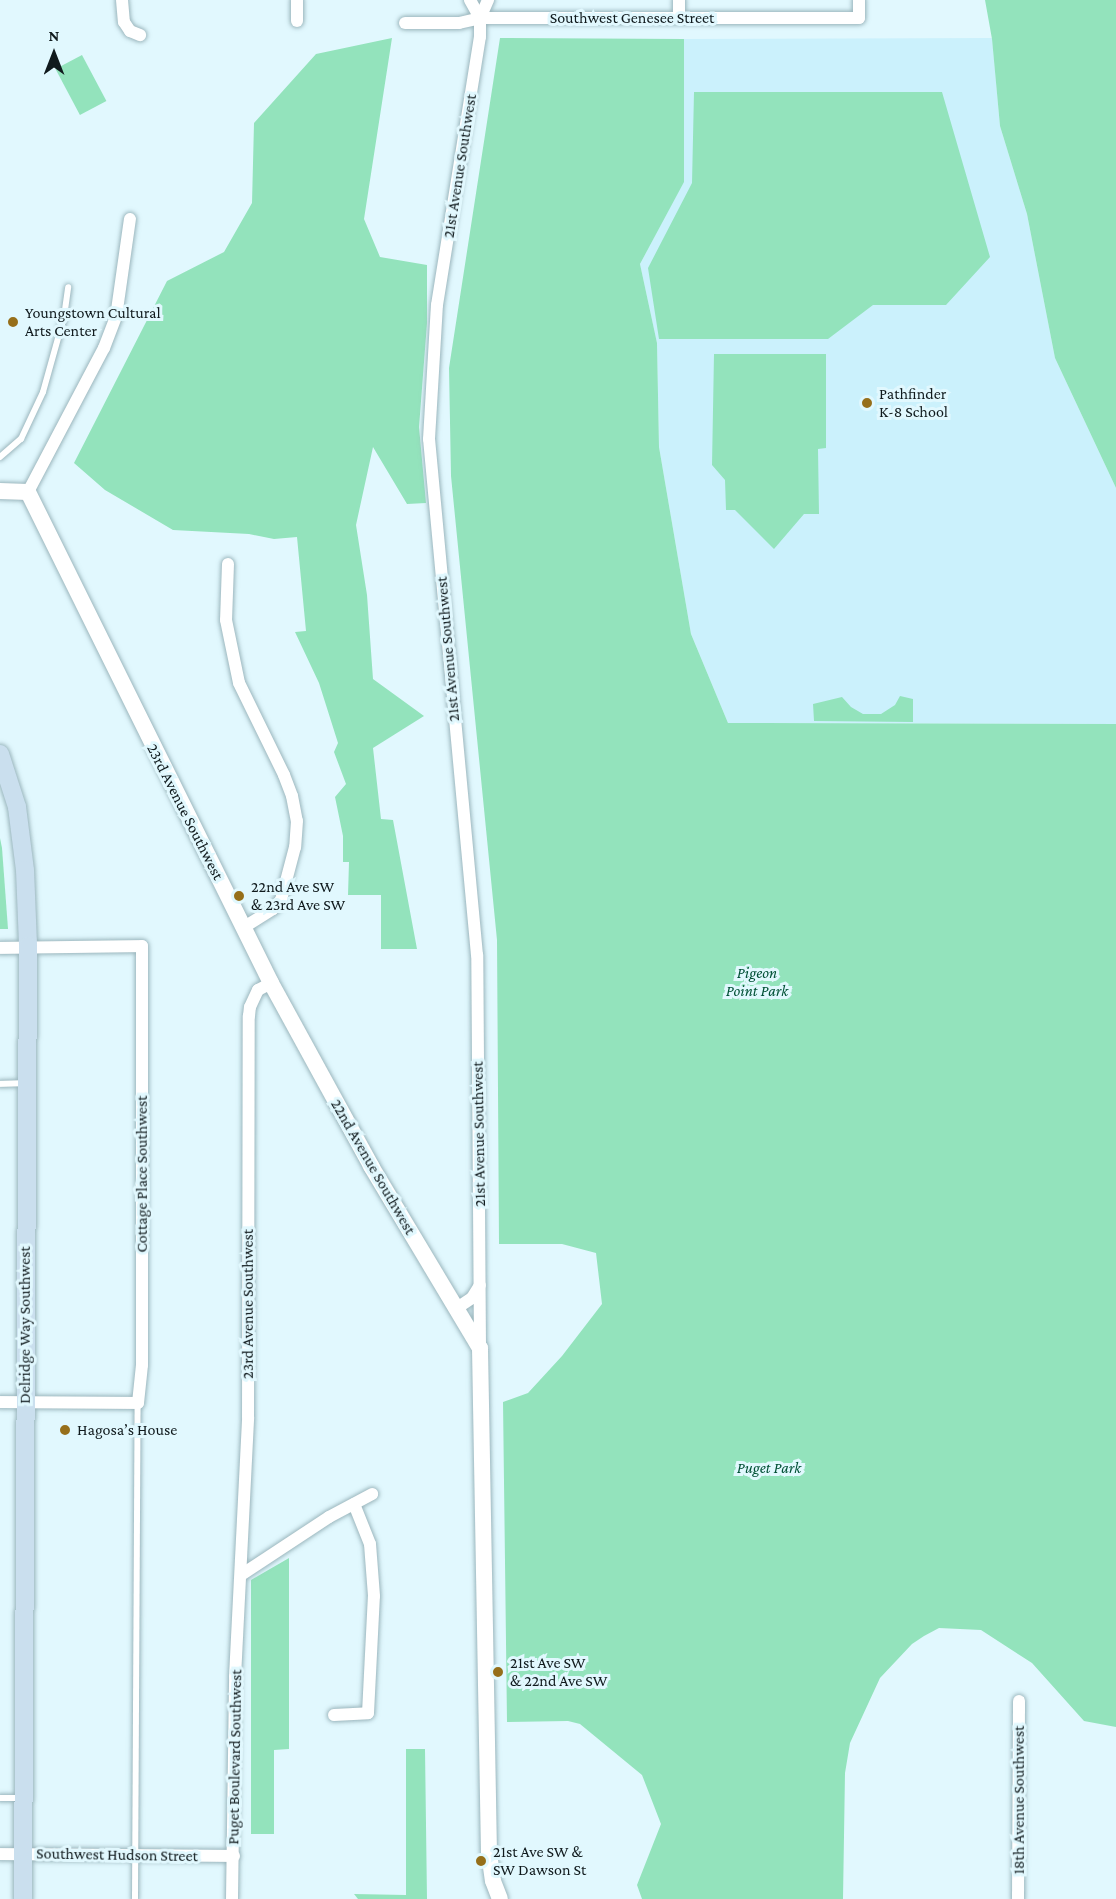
<!DOCTYPE html>
<html>
<head>
<meta charset="utf-8">
<style>
	body { margin:0 }
	#map { position:relative; width:1116px; height:1899px; overflow:hidden; background:#e1f8fe; font-family:"Crimson Pro",serif }
	div>[style] { position:absolute }
	.built>* { inset:0; background:#cbf1fc }
	.green>* { inset:0; background:#93e3bc; transform-origin:0 0 }
	.roads { filter:drop-shadow(0 0 2px #9bb6bd) drop-shadow(0 0 2px #9bb6bd) }
	.service>* { height:6px; margin:-3px; padding:0 3px; transform-origin:3px; border-radius:3px; background:#fff }
	.minor>* { height:12px; margin:-6px; padding:0 6px; transform-origin:6px; border-radius:6px; background:#fff }
	.tertiary>* { height:16px; margin:-8px; padding:0 8px; transform-origin:8px; border-radius:8px; background:#fff }
	.secondary>* { height:18px; margin:-9px; padding:0 9px; transform-origin:9px; border-radius:9px; background:#cadfee }
	.dots>* { width:16px; height:16px; translate:-50% -50%; box-sizing:border-box; border:3px solid #e1f8fe; border-radius:50% }
	span { translate:-50% -50%; white-space:nowrap; text-align:center; line-height:1.15; -webkit-text-stroke:6px #e1f8fe; paint-order:stroke }
	.street-label { font-size:16px; color:#101a1d }
	.poi-label { font-size:16px; color:#101a1d }
	.left { translate:0 -50%; text-align:left }
	.park-label { font-size:16px; color:#005035; font-style:italic }
	.north { position:absolute; left:24px; top:24px; width:60px; height:60px; -webkit-text-stroke:4px #e1f8fe; paint-order:stroke; rotate:0deg; font-size:16px; font-weight:700; line-height:24px; text-align:center; color:#101a1d }
	.north::after { content:''; display:block; margin:auto; width:21px; height:27px; background:#101a1d; clip-path:polygon(50% 0,100% 100%,50% 72%,0 100%) }
</style>
</head>
<body>
<div id="map">
	<div class="built">
		<div style="clip-path:polygon(992px 38px,1000px 126px,1027px 214px,1055px 358px,1116px 488px,1116px 724px,728px 723px,691px 634px,659px 447px,657px 343px,640px 264px,684px 181px,684px 39px)"></div>
	</div>
	<div class="green">
		<div style="clip-path:polygon(985px 0,1116px 0,1116px 488px,1055px 358px,1027px 214px,1000px 126px,992px 39px)"></div>
		<div style="clip-path:polygon(392px 38px,364px 219px,380px 257px,427px 265px,427px 323px,419px 427px,426px 503px,407px 504px,373px 447px,356px 525px,367px 595px,373px 679px,424px 716px,373px 748px,381px 819px,393px 820px,417px 949px,381px 949px,381px 895px,348px 895px,349px 862px,343px 862px,343px 836px,335px 797px,346px 784px,334px 752px,338px 743px,319px 683px,295px 632px,306px 631px,297px 537px,274px 539px,249px 534px,173px 530px,105px 490px,74px 463px,167px 281px,224px 252px,252px 203px,254px 123px,316px 54px)"></div>
		<div style="clip-path:polygon(500px 38px,684px 39px,684px 182px,640px 264px,657px 343px,659px 447px,691px 634px,728px 723px,1116px 724px,1116px 1727px,1084px 1721px,1032px 1663px,981px 1630px,939px 1628px,924px 1636px,912px 1644px,880px 1678px,850px 1743px,845px 1773px,843px 1899px,642px 1899px,637px 1885px,661px 1824px,642px 1775px,580px 1724px,568px 1721px,507px 1722px,503px 1402px,528px 1393px,562px 1356px,602px 1304px,596px 1253px,562px 1244px,499px 1244px,497px 940px,451px 476px,449px 368px)"></div>
		<div style="left:82px;top:55px;width:52px;height:30px;rotate:62deg"></div>
		<div style="clip-path:polygon(694px 92px,942px 92px,990px 257px,946px 305px,873px 305px,828px 339px,659px 339px,648px 268px,692px 183px)"></div>
		<div style="clip-path:polygon(714px 354px,826px 354px,826px 448px,818px 449px,819px 514px,804px 514px,774px 549px,735px 510px,726px 510px,725px 480px,712px 465px)"></div>
		<div style="clip-path:polygon(900px 696px,913px 699px,913px 722px,814px 721px,813px 704px,842px 697px,851px 707px,863px 714px,881px 714px,895px 705px)"></div>
		<div style="clip-path:polygon(0 838px,2px 848px,8px 929px,0 929px)"></div>
		<div style="clip-path:polygon(289px 1558px,289px 1749px,274px 1750px,274px 1834px,251px 1834px,251px 1580px)"></div>
		<div style="clip-path:polygon(406px 1749px,425px 1749px,427px 1899px,358px 1899px,354px 1894px,406px 1895px)"></div>
	</div>
	<div class="roads">
		<div class="service">
			<div style="left:0;top:457px;width:28px;rotate:-41deg"></div>
			<div style="left:21px;top:439px;width:52px;rotate:-64.9deg"></div>
			<div style="left:43px;top:392px;width:78px;rotate:-74.4deg"></div>
			<div style="left:64px;top:317px;width:30px;rotate:-82deg"></div>
			<div style="left:0;top:1084px;width:26px;rotate:-2deg"></div>
			<div style="left:0;top:1798px;width:20px"></div>
			<div style="left:135px;top:1899px;width:496px;rotate:-89.7deg"></div>
		</div>
		<div class="minor">
			<div style="left:122px;top:0;width:22px;rotate:85deg"></div>
			<div style="left:124px;top:22px;width:11px;rotate:56deg"></div>
			<div style="left:130px;top:31px;width:11px;rotate:22deg"></div>
			<div style="left:470px;top:0;width:21px;rotate:61deg"></div>
			<div style="left:679px;top:0;width:18px;rotate:90deg"></div>
			<div style="left:297px;top:21px;width:21px;rotate:-90deg"></div>
			<div style="left:405px;top:23px;width:54px"></div>
			<div style="left:459px;top:23px;width:22px;rotate:-13deg"></div>
			<div style="left:480px;top:18px;width:379px"></div>
			<div style="left:859px;top:18px;width:18px;rotate:-90deg"></div>
			<div style="left:28px;top:492px;width:163px;rotate:-62.2deg"></div>
			<div style="left:104px;top:348px;width:33px;rotate:-69deg"></div>
			<div style="left:116px;top:317px;width:99px;rotate:-81.9deg"></div>
			<div style="left:228px;top:564px;width:56px;rotate:92deg"></div>
			<div style="left:226px;top:620px;width:64px;rotate:78.3deg"></div>
			<div style="left:239px;top:683px;width:102px;rotate:63.9deg"></div>
			<div style="left:284px;top:775px;width:22px;rotate:69deg"></div>
			<div style="left:292px;top:796px;width:25px;rotate:79deg"></div>
			<div style="left:297px;top:821px;width:26px;rotate:94deg"></div>
			<div style="left:295px;top:847px;width:55px;rotate:104.8deg"></div>
			<div style="left:281px;top:900px;width:12px;rotate:132deg"></div>
			<div style="left:273px;top:909px;width:36px;rotate:148deg"></div>
			<div style="left:0;top:948px;width:142px;rotate:-0.8deg"></div>
			<div style="left:142px;top:946px;width:419px;rotate:90deg"></div>
			<div style="left:142px;top:1365px;width:38px;rotate:96deg"></div>
			<div style="left:138px;top:1403px;width:138px;rotate:-179.6deg"></div>
			<div style="left:457px;top:1308px;width:18px;rotate:-34deg"></div>
			<div style="left:472px;top:1298px;width:15px;rotate:-58deg"></div>
			<div style="left:480px;top:1347px;width:392px;rotate:-90.4deg"></div>
			<div style="left:477px;top:955px;width:518px;rotate:-95.31deg"></div>
			<div style="left:429px;top:439px;width:134px;rotate:-86.6deg"></div>
			<div style="left:437px;top:305px;width:271px;rotate:-80.9deg"></div>
			<div style="left:480px;top:37px;width:19px;rotate:-90deg"></div>
			<div style="left:480px;top:18px;width:20px;rotate:-66deg"></div>
			<div style="left:241px;top:1575px;width:105px;rotate:-33.4deg"></div>
			<div style="left:329px;top:1517px;width:49px;rotate:-28.1deg"></div>
			<div style="left:334px;top:1715px;width:34px;rotate:-3deg"></div>
			<div style="left:368px;top:1713px;width:117px;rotate:-87.1deg"></div>
			<div style="left:374px;top:1596px;width:52px;rotate:-94.4deg"></div>
			<div style="left:370px;top:1544px;width:43px;rotate:-111.8deg"></div>
			<div style="left:0;top:1854px;width:234px;rotate:0.5deg"></div>
			<div style="left:232px;top:1899px;width:222px;rotate:-89.2deg"></div>
			<div style="left:235px;top:1677px;width:260px;rotate:-87.1deg"></div>
			<div style="left:248px;top:1417px;width:401px;rotate:-89.9deg"></div>
			<div style="left:249px;top:1016px;width:9px;rotate:-84deg"></div>
			<div style="left:250px;top:1007px;width:19px;rotate:-65deg"></div>
			<div style="left:258px;top:990px;width:15px;rotate:-28deg"></div>
			<div style="left:1018px;top:1899px;width:198px;rotate:-89.7deg"></div>
		</div>
		<div class="tertiary">
			<div style="left:0;top:491px;width:28px;rotate:2deg"></div>
			<div style="left:28px;top:492px;width:548px;rotate:63.67deg"></div>
			<div style="left:271px;top:983px;width:209px;rotate:61.3deg"></div>
			<div style="left:371px;top:1166px;width:212px;rotate:59.1deg"></div>
			<div style="left:480px;top:1348px;width:505px;rotate:88.98deg"></div>
			<div style="left:489px;top:1853px;width:28px;rotate:82deg"></div>
			<div style="left:493px;top:1881px;width:19px;rotate:69deg"></div>
		</div>
		<div class="secondary">
			<div style="left:0;top:754px;width:56px;rotate:72.2deg"></div>
			<div style="left:17px;top:807px;width:64px;rotate:82.8deg"></div>
			<div style="left:25px;top:870px;width:76px;rotate:87.7deg"></div>
			<div style="left:28px;top:946px;width:953px;rotate:90.3deg"></div>
		</div>
	</div>
	<div class="dots">
		<div style="left:13px;top:322px;background:#966f1a"></div>
		<div style="left:867px;top:403px;background:#966f1a"></div>
		<div style="left:239px;top:896px;background:#966f1a"></div>
		<div style="left:65px;top:1430px;background:#966f1a"></div>
		<div style="left:498px;top:1672px;background:#966f1a"></div>
		<div style="left:481px;top:1861px;background:#966f1a"></div>
	</div>
	<div class="street-label">
		<span style="left:632px;top:18px">Southwest Genesee Street</span>
		<span style="left:460px;top:166px;rotate:-81deg">21st Avenue Southwest</span>
		<span style="left:448px;top:649px;rotate:-95deg">21st Avenue Southwest</span>
		<span style="left:185px;top:812px;rotate:63deg">23rd Avenue Southwest</span>
		<span style="left:479px;top:1134px;rotate:-91deg">21st Avenue Southwest</span>
		<span style="left:373px;top:1167px;rotate:60deg">22nd Avenue Southwest</span>
		<span style="left:142px;top:1174px;rotate:-90deg">Cottage Place Southwest</span>
		<span style="left:248px;top:1304px;rotate:-90deg">23rd Avenue Southwest</span>
		<span style="left:25px;top:1325px;rotate:-90deg">Delridge Way Southwest</span>
		<span style="left:235px;top:1757px;rotate:-89deg">Puget Boulevard Southwest</span>
		<span style="left:1019px;top:1800px;rotate:-90deg">18th Avenue Southwest</span>
		<span style="left:117px;top:1855px;rotate:1deg">Southwest Hudson Street</span>
	</div>
	<div class="poi-label">
		<span class="left" style="left:25px;top:322px">Youngstown Cultural<br>Arts Center</span>
		<span class="left" style="left:879px;top:403px">Pathfinder<br>K-8 School</span>
		<span class="left" style="left:251px;top:896px">22nd Ave SW<br>&amp; 23rd Ave SW</span>
		<span class="left" style="left:77px;top:1430px">Hagosa’s House</span>
		<span class="left" style="left:510px;top:1672px">21st Ave SW<br>&amp; 22nd Ave SW</span>
		<span class="left" style="left:493px;top:1861px">21st Ave SW &amp;<br>SW Dawson St</span>
	</div>
	<div class="park-label">
		<span style="left:757px;top:982px">Pigeon<br>Point Park</span>
		<span style="left:769px;top:1468px">Puget Park</span>
	</div>
	<div class="north">N</div>
</div>
</body>
</html>
